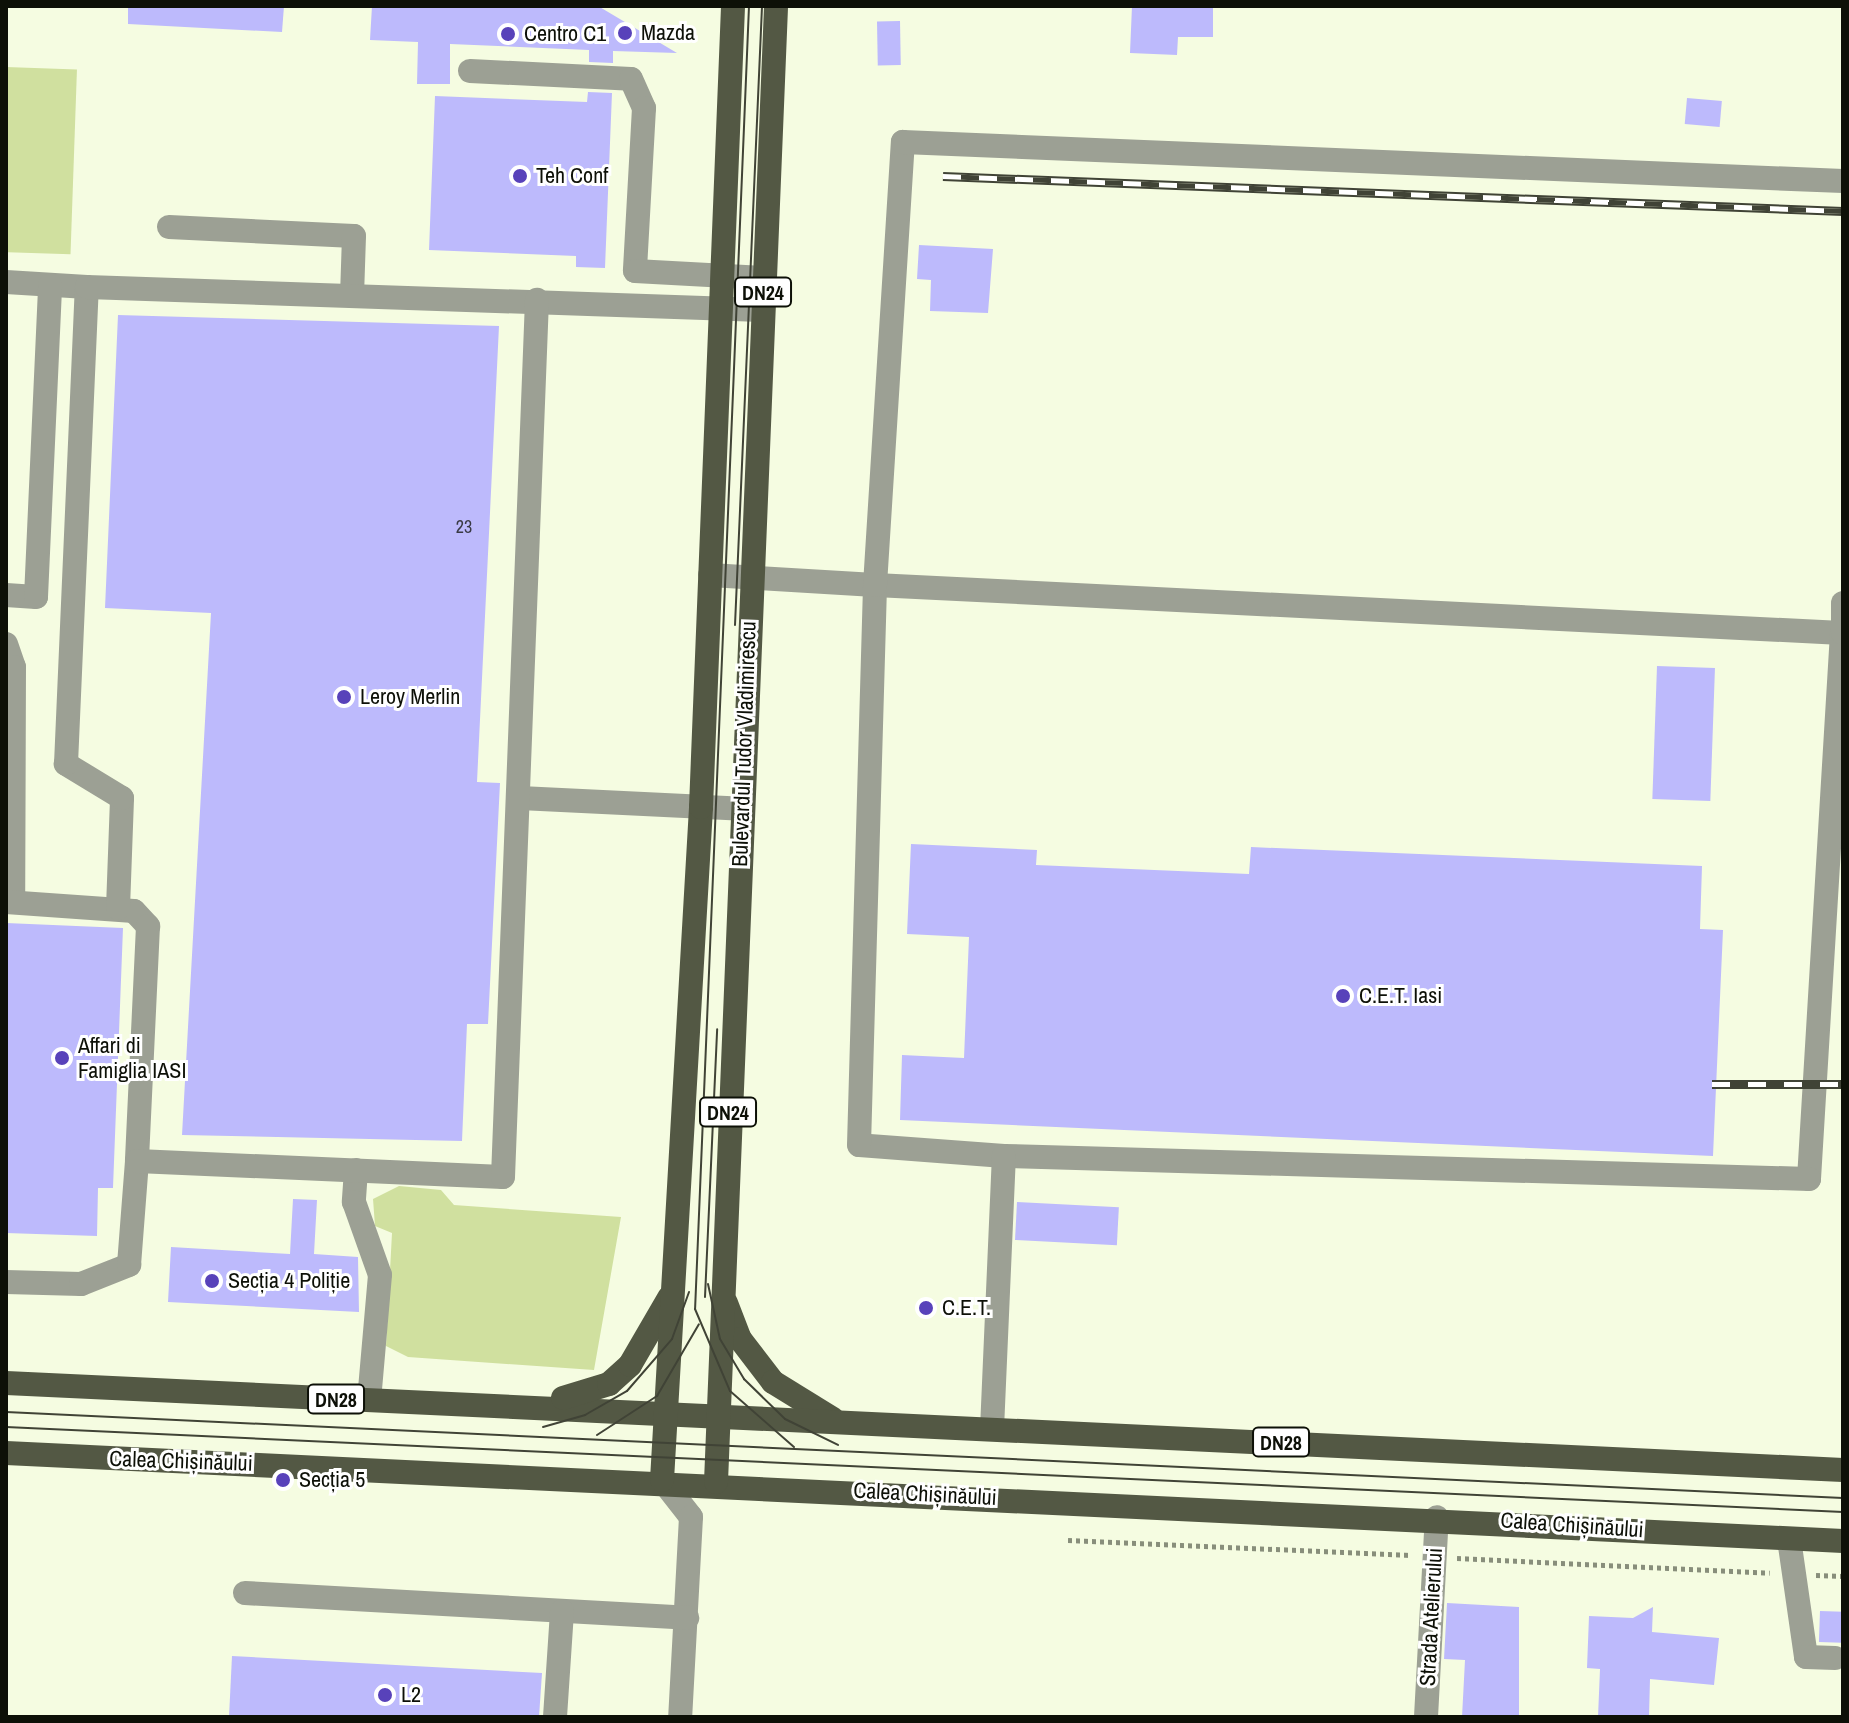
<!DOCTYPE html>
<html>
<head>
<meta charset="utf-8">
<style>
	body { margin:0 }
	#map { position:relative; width:1849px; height:1723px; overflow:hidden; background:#f5fce1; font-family:"Archivo Narrow",sans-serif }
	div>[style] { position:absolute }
	.green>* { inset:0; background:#d0e09f; transform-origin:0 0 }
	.building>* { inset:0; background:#bdbafc; transform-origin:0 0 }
	.path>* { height:5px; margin-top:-2.5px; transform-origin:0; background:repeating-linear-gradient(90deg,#888e7b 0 4px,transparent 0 8px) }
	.minor>* { height:24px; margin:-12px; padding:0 12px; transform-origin:12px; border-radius:12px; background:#9ca094 }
	.major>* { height:24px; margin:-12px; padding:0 12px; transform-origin:12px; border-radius:12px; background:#535844 }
	.tram>* { height:2px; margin:-1px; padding:0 1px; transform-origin:1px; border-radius:1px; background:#404336 }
	.rail>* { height:9px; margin-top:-4.5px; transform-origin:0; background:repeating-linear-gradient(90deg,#fff 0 18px,#404336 0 36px); box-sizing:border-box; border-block:2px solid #404336 }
	.dots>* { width:22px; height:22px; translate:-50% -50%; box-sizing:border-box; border:4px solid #fff; border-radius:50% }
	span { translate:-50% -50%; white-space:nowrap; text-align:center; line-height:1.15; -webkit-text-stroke:6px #fff; paint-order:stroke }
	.number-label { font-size:18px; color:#393a44 }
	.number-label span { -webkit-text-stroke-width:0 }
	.shield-label span { padding:2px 6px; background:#fff; border:2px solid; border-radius:6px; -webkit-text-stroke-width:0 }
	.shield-label { font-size:20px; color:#0d1007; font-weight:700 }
	.poi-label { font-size:22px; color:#0d1007 }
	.left { translate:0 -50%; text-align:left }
	.street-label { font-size:22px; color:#0d1007 }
	.frame { position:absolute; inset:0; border:8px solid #0d1007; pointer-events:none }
</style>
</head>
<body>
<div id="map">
	<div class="green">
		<div style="left:6px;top:67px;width:71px;height:185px;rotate:2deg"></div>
		<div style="clip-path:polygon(399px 1186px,441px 1190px,454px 1205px,621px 1217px,594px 1370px,408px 1357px,386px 1346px,392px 1233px,375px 1226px,373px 1199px)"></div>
	</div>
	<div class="building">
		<div style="clip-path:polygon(128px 6px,284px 6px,282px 32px,128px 24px)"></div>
		<div style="clip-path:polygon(372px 6px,598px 6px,677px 53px,613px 51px,613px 63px,589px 62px,589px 50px,450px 44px,450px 84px,417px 84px,418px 42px,370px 40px)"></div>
		<div style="clip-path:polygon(1132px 6px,1213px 6px,1213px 37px,1178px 37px,1177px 55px,1130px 53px)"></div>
		<div style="left:900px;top:21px;width:44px;height:23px;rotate:89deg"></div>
		<div style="clip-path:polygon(588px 92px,612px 93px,605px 268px,576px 267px,576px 256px,429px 250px,435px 96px,587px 102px)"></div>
		<div style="left:1687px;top:98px;width:35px;height:26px;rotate:5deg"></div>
		<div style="clip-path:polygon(919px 245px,993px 249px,988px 313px,930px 311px,931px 280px,917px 279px)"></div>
		<div style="clip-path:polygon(118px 315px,499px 326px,477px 782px,500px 783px,488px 1024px,467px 1024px,462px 1141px,182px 1135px,211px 613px,105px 608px)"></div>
		<div style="left:1657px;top:666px;width:58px;height:133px;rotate:2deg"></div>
		<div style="clip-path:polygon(911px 844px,1037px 850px,1036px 865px,1249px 874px,1251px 847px,1702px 866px,1700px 929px,1723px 930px,1713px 1156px,900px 1120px,902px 1055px,964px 1058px,969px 937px,907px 934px)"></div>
		<div style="clip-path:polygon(6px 923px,123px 928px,113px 1188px,98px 1188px,97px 1236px,6px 1233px)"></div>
		<div style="clip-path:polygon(293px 1199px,317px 1200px,314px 1254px,358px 1257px,359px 1312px,168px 1302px,171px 1247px,290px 1254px)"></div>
		<div style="left:1017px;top:1202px;width:102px;height:38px;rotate:3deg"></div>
		<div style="clip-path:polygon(1447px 1603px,1519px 1607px,1519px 1717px,1462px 1717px,1465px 1660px,1444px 1659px)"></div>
		<div style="clip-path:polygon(1653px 1607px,1652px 1632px,1719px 1638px,1714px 1685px,1650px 1679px,1649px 1717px,1598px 1717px,1600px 1669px,1587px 1668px,1589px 1616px,1633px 1618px)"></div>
		<div style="left:1820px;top:1611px;width:23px;height:31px;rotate:2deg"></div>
		<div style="clip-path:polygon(232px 1656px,542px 1673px,539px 1717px,229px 1717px)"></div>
	</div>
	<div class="path">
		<div style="left:1068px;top:1540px;width:343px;rotate:2.5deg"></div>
		<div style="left:1457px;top:1558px;width:313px;rotate:2.7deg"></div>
		<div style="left:1816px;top:1575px;width:27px;rotate:2deg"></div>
	</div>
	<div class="minor">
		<div style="left:470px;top:71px;width:161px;rotate:2.8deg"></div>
		<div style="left:631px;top:79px;width:32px;rotate:66deg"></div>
		<div style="left:644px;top:108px;width:163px;rotate:93.2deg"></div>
		<div style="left:635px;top:271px;width:129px;rotate:3.1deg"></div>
		<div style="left:169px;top:227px;width:185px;rotate:2.8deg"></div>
		<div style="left:354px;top:236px;width:59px;rotate:91.9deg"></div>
		<div style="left:6px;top:282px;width:81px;rotate:3.5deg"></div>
		<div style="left:710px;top:575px;width:165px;rotate:3.5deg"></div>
		<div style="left:875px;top:585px;width:968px;rotate:2.84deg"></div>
		<div style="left:1842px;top:633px;width:547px;rotate:93.46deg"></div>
		<div style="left:1809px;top:1179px;width:805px;rotate:-178.36deg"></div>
		<div style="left:1004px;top:1156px;width:145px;rotate:-175.7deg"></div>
		<div style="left:859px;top:1145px;width:560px;rotate:-88.36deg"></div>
		<div style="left:875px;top:585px;width:444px;rotate:-86.4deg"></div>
		<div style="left:903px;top:142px;width:941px;rotate:2.38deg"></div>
		<div style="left:6px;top:595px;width:30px;rotate:4deg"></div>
		<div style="left:36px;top:597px;width:312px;rotate:-87.4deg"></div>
		<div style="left:1843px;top:603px;width:30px;rotate:90deg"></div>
		<div style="left:6px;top:644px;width:24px;rotate:71deg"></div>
		<div style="left:14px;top:667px;width:235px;rotate:90.2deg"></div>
		<div style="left:520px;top:798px;width:222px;rotate:2.8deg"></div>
		<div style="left:6px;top:902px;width:128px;rotate:4deg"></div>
		<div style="left:134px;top:911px;width:21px;rotate:47deg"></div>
		<div style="left:148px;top:926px;width:235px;rotate:92.7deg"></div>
		<div style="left:118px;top:908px;width:110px;rotate:-87.9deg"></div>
		<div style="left:122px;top:798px;width:66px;rotate:-148.7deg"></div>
		<div style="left:66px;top:764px;width:477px;rotate:-87.5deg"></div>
		<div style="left:87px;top:287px;width:675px;rotate:1.95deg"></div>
		<div style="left:356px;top:1170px;width:32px;rotate:94deg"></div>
		<div style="left:354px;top:1202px;width:77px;rotate:70.4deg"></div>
		<div style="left:380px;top:1275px;width:125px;rotate:95deg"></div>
		<div style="left:6px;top:1282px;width:75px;rotate:1.5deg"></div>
		<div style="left:81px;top:1284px;width:52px;rotate:-21.6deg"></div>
		<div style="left:129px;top:1265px;width:104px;rotate:-85.6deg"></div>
		<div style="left:137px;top:1161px;width:366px;rotate:2.5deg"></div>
		<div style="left:503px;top:1177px;width:878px;rotate:-87.78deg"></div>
		<div style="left:992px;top:1429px;width:273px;rotate:-87.5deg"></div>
		<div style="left:662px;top:1480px;width:47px;rotate:51.9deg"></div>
		<div style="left:691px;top:1517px;width:200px;rotate:93.1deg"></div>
		<div style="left:1789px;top:1539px;width:119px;rotate:81.8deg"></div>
		<div style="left:1806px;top:1657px;width:29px;rotate:2deg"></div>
		<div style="left:245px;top:1593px;width:443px;rotate:3.2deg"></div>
		<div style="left:555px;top:1717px;width:106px;rotate:-86.2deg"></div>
		<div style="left:1426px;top:1717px;width:200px;rotate:-86.9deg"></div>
	</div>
	<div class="major">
		<div style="left:726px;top:1303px;width:39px;rotate:69deg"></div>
		<div style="left:740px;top:1339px;width:54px;rotate:52.5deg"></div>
		<div style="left:773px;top:1382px;width:70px;rotate:31.7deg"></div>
		<div style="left:6px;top:1383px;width:1839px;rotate:2.71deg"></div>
		<div style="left:563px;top:1398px;width:48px;rotate:-16.9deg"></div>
		<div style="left:609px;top:1384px;width:28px;rotate:-42deg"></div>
		<div style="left:630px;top:1365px;width:78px;rotate:-59.8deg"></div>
		<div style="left:6px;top:1453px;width:1839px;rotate:2.74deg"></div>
		<div style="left:662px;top:1480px;width:674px;rotate:-86.68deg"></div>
		<div style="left:701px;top:807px;width:802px;rotate:-87.71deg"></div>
		<div style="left:716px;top:1482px;width:1477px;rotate:-87.67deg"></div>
	</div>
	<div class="tram">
		<div style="left:749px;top:6px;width:1304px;rotate:92.37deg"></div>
		<div style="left:695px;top:1309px;width:89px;rotate:66.9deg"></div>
		<div style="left:730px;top:1391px;width:85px;rotate:41.2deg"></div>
		<div style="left:735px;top:625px;width:620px;rotate:-87.5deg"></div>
		<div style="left:708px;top:1284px;width:56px;rotate:77.7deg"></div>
		<div style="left:720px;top:1339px;width:47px;rotate:59deg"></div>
		<div style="left:744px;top:1379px;width:57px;rotate:44.3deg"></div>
		<div style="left:785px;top:1419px;width:59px;rotate:26.1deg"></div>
		<div style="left:705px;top:1297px;width:268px;rotate:-87.4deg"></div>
		<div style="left:6px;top:1412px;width:1839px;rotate:2.68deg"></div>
		<div style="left:6px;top:1427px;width:1839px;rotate:2.65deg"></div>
		<div style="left:543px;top:1427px;width:44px;rotate:-15.9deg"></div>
		<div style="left:585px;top:1415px;width:48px;rotate:-29.7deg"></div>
		<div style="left:627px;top:1391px;width:69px;rotate:-49.1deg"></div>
		<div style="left:672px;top:1339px;width:50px;rotate:-70.1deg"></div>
		<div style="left:597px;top:1435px;width:72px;rotate:-33deg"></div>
		<div style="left:657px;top:1396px;width:83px;rotate:-59.7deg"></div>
	</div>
	<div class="rail">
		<div style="left:943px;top:176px;width:901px;rotate:2.23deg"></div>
		<div style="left:1712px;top:1084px;width:131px"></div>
	</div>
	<div class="dots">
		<div style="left:625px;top:33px;background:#5842ba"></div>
		<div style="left:508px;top:34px;background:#5842ba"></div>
		<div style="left:520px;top:176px;background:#5842ba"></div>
		<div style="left:344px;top:697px;background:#5842ba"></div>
		<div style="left:1343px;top:996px;background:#5842ba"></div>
		<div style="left:62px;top:1058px;background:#5842ba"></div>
		<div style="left:212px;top:1281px;background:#5842ba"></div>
		<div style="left:926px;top:1308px;background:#5842ba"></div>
		<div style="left:283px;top:1480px;background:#5842ba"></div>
		<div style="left:385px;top:1695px;background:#5842ba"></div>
	</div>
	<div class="number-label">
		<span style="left:464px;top:527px">23</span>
	</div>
	<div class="shield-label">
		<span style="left:763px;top:292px">DN24</span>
		<span style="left:728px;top:1112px">DN24</span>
		<span style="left:336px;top:1399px">DN28</span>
		<span style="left:1281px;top:1442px">DN28</span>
	</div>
	<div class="poi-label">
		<span class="left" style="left:641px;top:33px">Mazda</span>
		<span class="left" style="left:524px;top:34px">Centro C1</span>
		<span class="left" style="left:536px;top:176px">Teh Conf</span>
		<span class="left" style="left:360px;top:697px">Leroy Merlin</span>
		<span class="left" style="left:1359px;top:996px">C.E.T. Iasi</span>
		<span class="left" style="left:78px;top:1058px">Affari di<br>Famiglia IASI</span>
		<span class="left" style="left:228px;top:1281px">Secția 4 Poliție</span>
		<span class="left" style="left:942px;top:1308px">C.E.T.</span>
		<span class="left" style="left:299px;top:1480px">Secția 5</span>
		<span class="left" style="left:401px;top:1695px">L2</span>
	</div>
	<div class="street-label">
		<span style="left:744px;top:744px;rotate:-88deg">Bulevardul Tudor Vladimirescu</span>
		<span style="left:181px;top:1461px;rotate:2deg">Calea Chișinăului</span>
		<span style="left:925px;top:1494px;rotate:3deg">Calea Chișinăului</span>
		<span style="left:1572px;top:1525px;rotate:4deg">Calea Chișinăului</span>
		<span style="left:1431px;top:1617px;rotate:-87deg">Strada Atelierului</span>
	</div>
	<div class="frame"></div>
</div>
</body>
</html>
